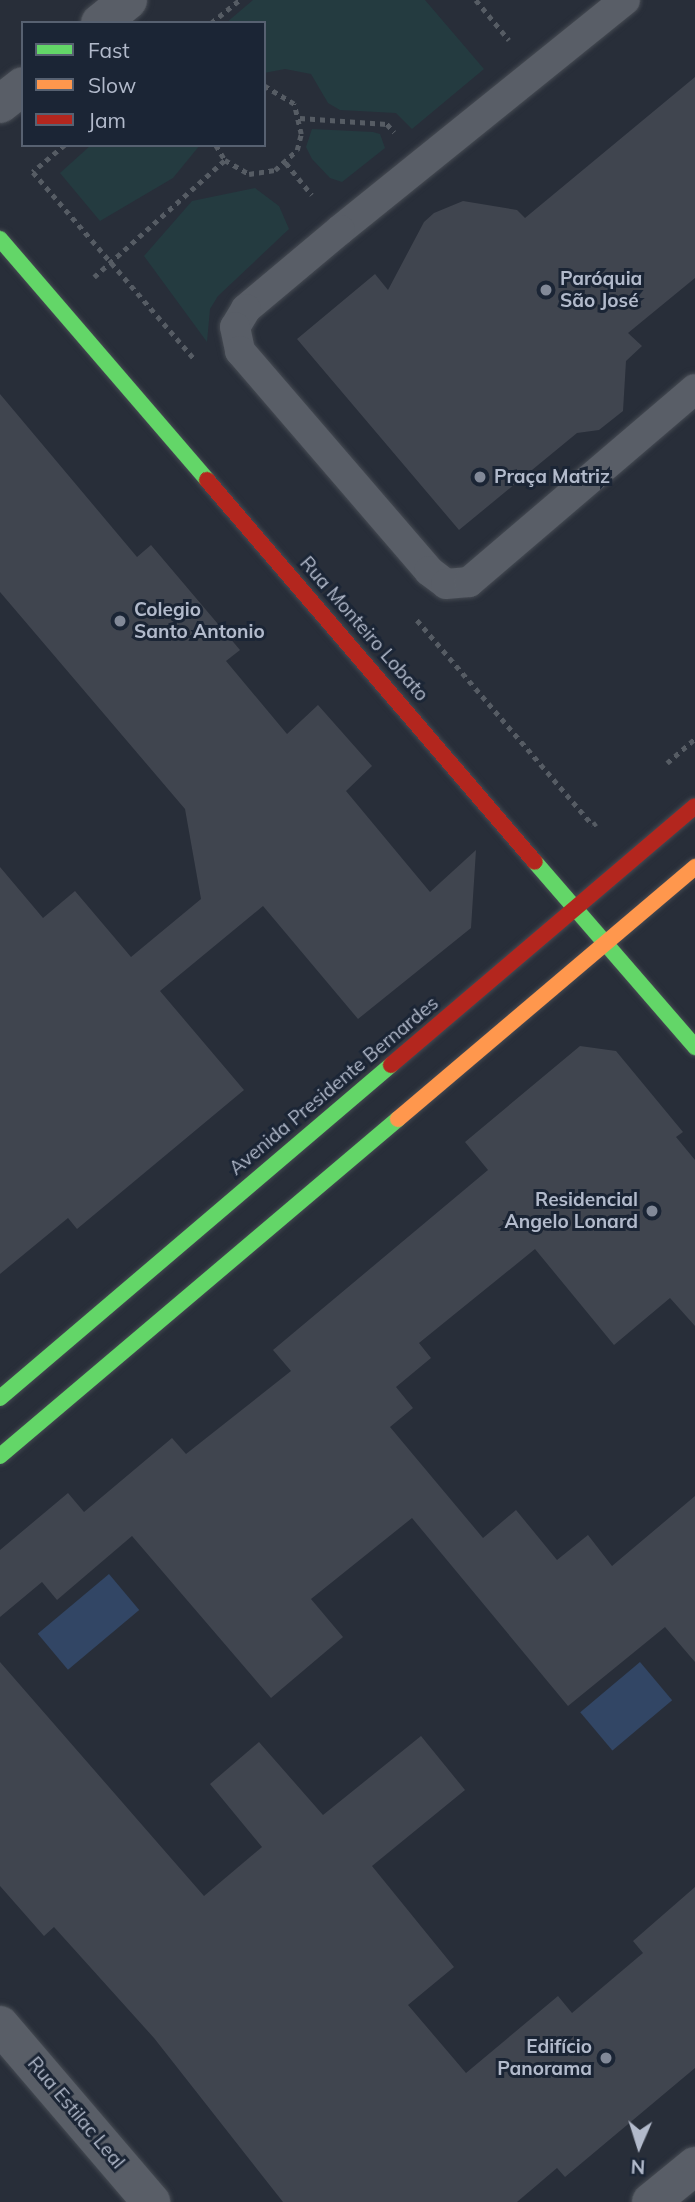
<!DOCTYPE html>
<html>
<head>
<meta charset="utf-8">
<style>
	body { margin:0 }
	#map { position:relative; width:695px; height:2202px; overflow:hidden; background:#282e39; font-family:Mulish,sans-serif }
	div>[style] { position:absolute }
	.green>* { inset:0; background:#243b40 }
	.water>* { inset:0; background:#324665; transform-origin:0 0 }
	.building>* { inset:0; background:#40454f }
	.path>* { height:4.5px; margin-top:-2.25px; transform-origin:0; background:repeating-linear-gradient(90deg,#565c64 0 5px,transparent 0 10px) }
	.roads { filter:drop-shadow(0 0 2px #454a52) drop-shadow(0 0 2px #454a52) }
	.lane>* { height:30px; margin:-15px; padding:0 15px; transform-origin:15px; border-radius:15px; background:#595e67 }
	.street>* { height:38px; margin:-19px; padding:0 19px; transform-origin:19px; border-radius:19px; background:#595e67 }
	.fast>* { height:16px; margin:-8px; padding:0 8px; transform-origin:8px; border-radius:8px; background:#63d668 }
	.slow>* { height:16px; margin:-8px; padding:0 8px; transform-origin:8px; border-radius:8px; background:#ff974d }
	.jam>* { height:16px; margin:-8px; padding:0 8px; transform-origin:8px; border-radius:8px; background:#b3261e }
	.dots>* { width:19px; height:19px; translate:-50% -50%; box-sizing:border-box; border:4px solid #1b2535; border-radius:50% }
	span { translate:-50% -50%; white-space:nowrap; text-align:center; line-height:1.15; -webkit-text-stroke:6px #1b2535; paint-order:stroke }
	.poi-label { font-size:19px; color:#b2bacb; font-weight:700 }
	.left { translate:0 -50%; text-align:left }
	.right { translate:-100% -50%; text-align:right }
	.street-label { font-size:19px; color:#b2bacb }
	.legend { position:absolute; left:21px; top:21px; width:245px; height:126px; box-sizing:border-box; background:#1b2535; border:2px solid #576171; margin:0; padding:9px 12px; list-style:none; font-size:21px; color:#b2bacb }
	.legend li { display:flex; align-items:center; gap:14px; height:35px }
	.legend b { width:35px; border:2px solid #576171 }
	.north { position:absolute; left:604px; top:2111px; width:70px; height:70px; -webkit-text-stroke:5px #1b2535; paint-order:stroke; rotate:183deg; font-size:19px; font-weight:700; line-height:28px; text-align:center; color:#b2bacb }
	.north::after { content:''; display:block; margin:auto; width:24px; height:32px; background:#b2bacb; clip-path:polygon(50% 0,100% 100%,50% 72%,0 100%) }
</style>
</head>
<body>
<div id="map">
	<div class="green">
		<div style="clip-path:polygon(253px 0,425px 0,484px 69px,412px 129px,396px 113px,340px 110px,328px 103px,311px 74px,285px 69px,264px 73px,264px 23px,226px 23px)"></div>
		<div style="clip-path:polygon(312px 129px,373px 132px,380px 134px,385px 148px,342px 182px,330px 178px,312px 159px,306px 147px)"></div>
		<div style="clip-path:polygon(91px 145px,200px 145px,173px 178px,100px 221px,60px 173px)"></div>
		<div style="clip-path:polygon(255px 188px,279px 206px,289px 229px,218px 296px,210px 309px,207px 342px,144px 256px,192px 201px)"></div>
	</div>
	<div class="water">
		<div style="left:109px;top:1574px;width:47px;height:93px;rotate:50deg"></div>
		<div style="left:640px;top:1662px;width:50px;height:78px;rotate:50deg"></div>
	</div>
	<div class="building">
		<div style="clip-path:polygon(695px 77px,695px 278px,628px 333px,642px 346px,626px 361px,623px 411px,599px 430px,577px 433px,459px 530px,297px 339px,375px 274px,388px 290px,424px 222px,434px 213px,463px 201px,517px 210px,525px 218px)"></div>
		<div style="clip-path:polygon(0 394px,137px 557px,151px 545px,240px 650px,226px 661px,287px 734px,318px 705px,372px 766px,346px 791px,430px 892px,476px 850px,471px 928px,358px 1019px,263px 906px,160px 991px,244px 1090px,77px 1229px,68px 1218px,0 1274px,0 867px,43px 918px,75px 891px,131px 957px,201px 899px,185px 809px,0 592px)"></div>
		<div style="clip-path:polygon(580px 1046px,616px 1051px,683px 1132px,676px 1137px,695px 1160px,695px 1326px,670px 1298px,614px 1345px,535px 1249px,419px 1343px,431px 1358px,396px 1387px,413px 1408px,390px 1427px,483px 1538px,516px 1510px,557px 1560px,588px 1535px,612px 1566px,695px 1496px,695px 1662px,665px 1627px,568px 1706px,412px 1518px,311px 1599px,343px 1637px,271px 1698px,132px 1536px,57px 1600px,42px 1582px,0 1617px,0 1550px,68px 1493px,84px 1512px,172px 1438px,186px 1454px,291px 1371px,273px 1350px,488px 1170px,465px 1142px)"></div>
		<div style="clip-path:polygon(0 1662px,204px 1896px,262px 1847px,210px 1784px,259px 1742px,323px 1815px,421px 1736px,465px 1790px,372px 1866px,454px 1967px,408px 2005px,466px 2073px,558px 1996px,572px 2013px,643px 1953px,633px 1941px,695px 1887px,695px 2068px,565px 2177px,557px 2168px,517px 2202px,283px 2202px,154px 2038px,54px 1927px,44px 1936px,0 1886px)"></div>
	</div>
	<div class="path">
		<div style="left:476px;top:0;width:52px;rotate:50.5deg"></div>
		<div style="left:211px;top:23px;width:36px;rotate:-39deg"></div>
		<div style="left:300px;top:118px;width:87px;rotate:3.9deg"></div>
		<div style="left:387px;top:124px;width:11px;rotate:49deg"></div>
		<div style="left:65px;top:145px;width:42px;rotate:139.8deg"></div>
		<div style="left:33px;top:172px;width:248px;rotate:49.2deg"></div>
		<div style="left:216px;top:145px;width:17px;rotate:59deg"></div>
		<div style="left:225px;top:160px;width:28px;rotate:30deg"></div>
		<div style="left:249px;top:174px;width:26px;rotate:-9deg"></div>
		<div style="left:275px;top:170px;width:30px;rotate:-42deg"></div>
		<div style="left:297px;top:150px;width:16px;rotate:-76deg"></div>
		<div style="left:301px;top:134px;width:31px;rotate:-103deg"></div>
		<div style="left:294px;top:104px;width:35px;rotate:-149deg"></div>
		<div style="left:286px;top:163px;width:41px;rotate:50.9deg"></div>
		<div style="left:94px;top:277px;width:176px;rotate:-41.8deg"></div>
		<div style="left:417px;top:620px;width:270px;rotate:49.4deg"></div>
		<div style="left:593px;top:825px;width:4px;rotate:-34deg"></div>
		<div style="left:667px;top:763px;width:37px;rotate:-41deg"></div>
	</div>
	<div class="roads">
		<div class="lane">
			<div style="left:625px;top:0;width:366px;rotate:141.1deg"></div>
			<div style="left:340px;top:230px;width:123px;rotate:140deg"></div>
			<div style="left:246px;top:309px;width:21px;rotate:121deg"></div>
			<div style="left:235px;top:327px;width:25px;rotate:78deg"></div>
			<div style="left:240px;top:351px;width:290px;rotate:49.3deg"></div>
			<div style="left:429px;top:571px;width:21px;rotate:37deg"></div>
			<div style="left:446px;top:584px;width:23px;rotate:-5deg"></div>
			<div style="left:469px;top:582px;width:297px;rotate:-40.5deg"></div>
		</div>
		<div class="street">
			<div style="left:100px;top:23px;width:36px;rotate:-39deg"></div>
			<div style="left:0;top:104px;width:29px;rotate:-38deg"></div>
			<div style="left:0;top:2025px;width:233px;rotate:49.5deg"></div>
			<div style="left:651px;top:2202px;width:57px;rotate:-39.3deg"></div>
		</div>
		<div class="fast">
			<div style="left:0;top:239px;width:318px;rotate:49.3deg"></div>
			<div style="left:535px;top:862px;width:245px;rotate:49.1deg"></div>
			<div style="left:0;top:1398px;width:514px;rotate:-40.42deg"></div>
			<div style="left:0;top:1456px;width:522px;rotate:-40.26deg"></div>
		</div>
		<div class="slow">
			<div style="left:398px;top:1119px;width:390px;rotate:-40.3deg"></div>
		</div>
		<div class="jam">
			<div style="left:207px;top:480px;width:503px;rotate:49.35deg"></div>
			<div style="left:391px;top:1065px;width:399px;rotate:-40.4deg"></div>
		</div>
	</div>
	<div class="dots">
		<div style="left:546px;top:290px;background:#828998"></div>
		<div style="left:480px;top:477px;background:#828998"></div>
		<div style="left:120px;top:621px;background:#828998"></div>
		<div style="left:652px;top:1211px;background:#828998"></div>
		<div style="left:606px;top:2058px;background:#828998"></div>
	</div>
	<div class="poi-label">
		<span class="left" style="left:560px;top:290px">Paróquia<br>São José</span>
		<span class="left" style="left:494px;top:477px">Praça Matriz</span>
		<span class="left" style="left:134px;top:621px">Colegio<br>Santo Antonio</span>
		<span class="right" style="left:638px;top:1211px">Residencial<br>Angelo Lonard</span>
		<span class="right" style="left:592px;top:2058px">Edifício<br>Panorama</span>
	</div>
	<div class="street-label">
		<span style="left:364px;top:629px;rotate:49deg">Rua Monteiro Lobato</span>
		<span style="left:334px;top:1086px;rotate:-40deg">Avenida Presidente Bernardes</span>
		<span style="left:76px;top:2113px;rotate:50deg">Rua Estilac Leal</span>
	</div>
	<ul class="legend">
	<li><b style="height:9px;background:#63d668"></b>Fast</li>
	<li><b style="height:9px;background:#ff974d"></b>Slow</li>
	<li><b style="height:9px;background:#b3261e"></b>Jam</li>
	</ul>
	<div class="north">N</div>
</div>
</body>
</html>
